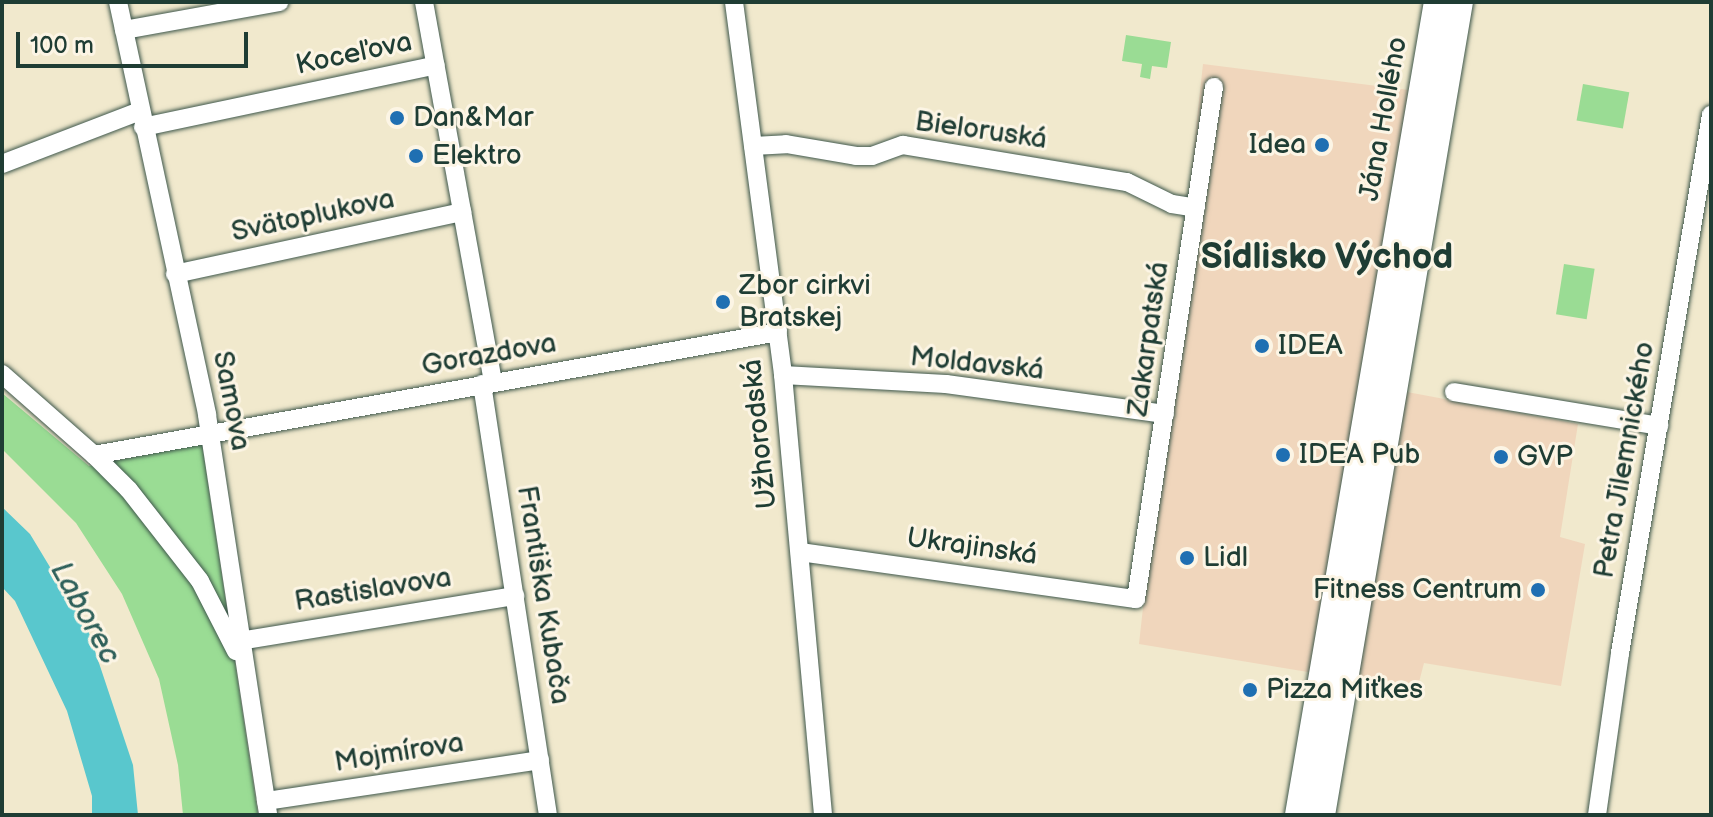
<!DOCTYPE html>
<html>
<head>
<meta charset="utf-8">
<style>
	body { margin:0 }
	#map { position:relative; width:1713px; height:817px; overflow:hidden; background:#f1e9cd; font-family:"Balsamiq Sans",sans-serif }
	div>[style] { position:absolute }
	.built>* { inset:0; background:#f0d6bc }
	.green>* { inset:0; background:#9adc94; transform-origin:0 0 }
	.water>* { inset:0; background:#59c7cd }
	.roads { filter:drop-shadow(0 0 2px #3e574b) drop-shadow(0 0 2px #3e574b) }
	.street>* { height:18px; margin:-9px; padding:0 9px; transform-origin:9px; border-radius:9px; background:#fff }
	.secondary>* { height:26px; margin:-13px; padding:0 13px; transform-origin:13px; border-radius:13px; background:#fff }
	.dots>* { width:22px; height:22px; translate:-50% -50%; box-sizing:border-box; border:4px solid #fcf5e5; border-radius:50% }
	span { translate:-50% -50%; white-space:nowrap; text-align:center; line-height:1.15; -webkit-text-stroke:6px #fcf5e5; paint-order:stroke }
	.street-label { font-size:28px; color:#1f3d34 }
	.poi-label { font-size:28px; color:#1f3d34 }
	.left { translate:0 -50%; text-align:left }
	.right { translate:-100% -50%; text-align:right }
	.water-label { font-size:30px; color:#2e605a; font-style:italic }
	.district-label { font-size:36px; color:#1f3d34; font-weight:700 }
	.frame { position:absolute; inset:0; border:4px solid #1f3d34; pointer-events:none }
	.scale { position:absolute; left:16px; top:32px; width:232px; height:36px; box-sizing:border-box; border:4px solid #1f3d34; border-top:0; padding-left:10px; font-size:24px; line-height:28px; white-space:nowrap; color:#1f3d34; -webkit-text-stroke:6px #fcf5e5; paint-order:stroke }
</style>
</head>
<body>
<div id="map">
	<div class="built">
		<div style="clip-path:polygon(1203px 64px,1409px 90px,1359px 383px,1578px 424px,1560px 537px,1585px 544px,1561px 686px,1424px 663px,1417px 690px,1139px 644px)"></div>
	</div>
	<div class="green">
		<div style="clip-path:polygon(1126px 35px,1171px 42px,1167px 68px,1152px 66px,1150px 79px,1140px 77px,1142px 64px,1122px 61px)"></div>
		<div style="left:1583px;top:84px;width:47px;height:37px;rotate:10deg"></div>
		<div style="left:1564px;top:264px;width:31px;height:51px;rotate:9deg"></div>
		<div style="clip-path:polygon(2px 393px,89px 466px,202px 444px,258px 815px,183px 815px,178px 765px,159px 679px,122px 594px,76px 523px,2px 449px)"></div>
	</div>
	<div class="water">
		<div style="clip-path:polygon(2px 507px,30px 534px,88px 630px,133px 765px,138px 815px,92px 815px,92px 796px,67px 711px,15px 601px,2px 587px)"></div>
	</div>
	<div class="roads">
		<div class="street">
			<div style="left:118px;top:2px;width:422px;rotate:77.8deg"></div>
			<div style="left:207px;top:415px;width:405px;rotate:81.3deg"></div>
			<div style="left:424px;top:2px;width:386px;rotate:79.7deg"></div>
			<div style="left:734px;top:2px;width:376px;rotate:82.5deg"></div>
			<div style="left:783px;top:375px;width:442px;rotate:84.8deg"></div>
			<div style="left:124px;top:30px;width:158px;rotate:-10.2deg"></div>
			<div style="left:143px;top:127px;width:299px;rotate:-11.9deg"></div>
			<div style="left:753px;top:146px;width:33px;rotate:-3deg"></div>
			<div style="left:786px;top:144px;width:71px;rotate:9.7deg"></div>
			<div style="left:856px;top:156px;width:16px"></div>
			<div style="left:872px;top:156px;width:33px;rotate:-20deg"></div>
			<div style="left:903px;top:145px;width:227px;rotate:9.4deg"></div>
			<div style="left:1127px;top:182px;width:50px;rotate:26.1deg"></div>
			<div style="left:1172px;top:204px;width:24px;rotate:9deg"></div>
			<div style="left:2px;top:164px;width:148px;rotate:-21deg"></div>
			<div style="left:175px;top:274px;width:294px;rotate:-12.2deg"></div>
			<div style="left:2px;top:374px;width:123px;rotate:41.4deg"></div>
			<div style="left:94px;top:455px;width:49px;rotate:45deg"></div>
			<div style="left:129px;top:490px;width:115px;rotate:52deg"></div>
			<div style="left:200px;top:581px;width:79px;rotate:62.8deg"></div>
			<div style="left:783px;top:375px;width:163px;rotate:3.2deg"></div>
			<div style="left:946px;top:384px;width:221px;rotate:7.8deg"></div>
			<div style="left:482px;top:384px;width:436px;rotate:81.3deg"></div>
			<div style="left:1454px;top:392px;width:208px;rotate:9.4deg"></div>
			<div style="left:94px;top:455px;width:695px;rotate:-10.19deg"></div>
			<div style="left:800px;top:552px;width:339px;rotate:8deg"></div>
			<div style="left:1136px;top:599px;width:518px;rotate:-81.34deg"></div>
			<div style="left:240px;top:641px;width:279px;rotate:-9.3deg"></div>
			<div style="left:266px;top:801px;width:277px;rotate:-8.5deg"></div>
			<div style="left:1597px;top:815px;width:164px;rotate:-81.9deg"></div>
			<div style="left:1620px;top:653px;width:546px;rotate:-80.4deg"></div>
		</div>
		<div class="secondary">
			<div style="left:1298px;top:815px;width:825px;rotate:-80.3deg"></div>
			<div style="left:1322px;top:815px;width:825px;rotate:-80.37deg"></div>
		</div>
	</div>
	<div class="dots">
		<div style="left:397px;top:118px;background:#1f6fb2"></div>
		<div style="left:1322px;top:145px;background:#1f6fb2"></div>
		<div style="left:416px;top:156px;background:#1f6fb2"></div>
		<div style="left:723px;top:302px;background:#1f6fb2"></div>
		<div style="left:1262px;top:346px;background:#1f6fb2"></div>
		<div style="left:1283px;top:455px;background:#1f6fb2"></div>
		<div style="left:1501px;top:457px;background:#1f6fb2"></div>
		<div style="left:1187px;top:558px;background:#1f6fb2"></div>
		<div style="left:1538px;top:590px;background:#1f6fb2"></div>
		<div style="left:1250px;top:690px;background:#1f6fb2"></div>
	</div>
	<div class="street-label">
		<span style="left:354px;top:54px;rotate:-12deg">Koceľova</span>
		<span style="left:1384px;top:119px;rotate:-80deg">Jána Hollého</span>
		<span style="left:981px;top:131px;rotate:8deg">Bieloruská</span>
		<span style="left:313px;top:216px;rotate:-12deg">Svätoplukova</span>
		<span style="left:1149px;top:339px;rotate:-82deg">Zakarpatská</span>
		<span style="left:489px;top:355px;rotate:-10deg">Gorazdova</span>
		<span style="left:977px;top:364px;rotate:6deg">Moldavská</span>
		<span style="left:231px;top:401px;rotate:79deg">Samova</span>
		<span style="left:760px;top:434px;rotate:-96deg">Užhorodská</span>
		<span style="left:1625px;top:460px;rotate:-80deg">Petra Jilemnického</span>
		<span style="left:972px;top:547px;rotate:8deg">Ukrajinská</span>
		<span style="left:373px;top:590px;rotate:-9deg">Rastislavova</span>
		<span style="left:543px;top:595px;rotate:81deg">Františka Kubača</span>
		<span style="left:399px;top:753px;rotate:-9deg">Mojmírova</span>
	</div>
	<div class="poi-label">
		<span class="left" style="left:413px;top:118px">Dan&amp;Mar</span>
		<span class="right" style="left:1306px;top:145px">Idea</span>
		<span class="left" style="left:432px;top:156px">Elektro</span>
		<span class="left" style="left:739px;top:302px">Zbor cirkvi<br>Bratskej</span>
		<span class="left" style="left:1278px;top:346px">IDEA</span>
		<span class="left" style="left:1299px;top:455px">IDEA Pub</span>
		<span class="left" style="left:1517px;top:457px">GVP</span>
		<span class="left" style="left:1203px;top:558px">Lidl</span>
		<span class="right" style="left:1522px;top:590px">Fitness Centrum</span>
		<span class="left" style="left:1266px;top:690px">Pizza Miťkes</span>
	</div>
	<div class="water-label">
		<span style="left:85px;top:613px;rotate:61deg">Laborec</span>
	</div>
	<div class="district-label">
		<span style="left:1327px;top:258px">Sídlisko Východ</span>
	</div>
	<div class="frame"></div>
	<div class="scale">100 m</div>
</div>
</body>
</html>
